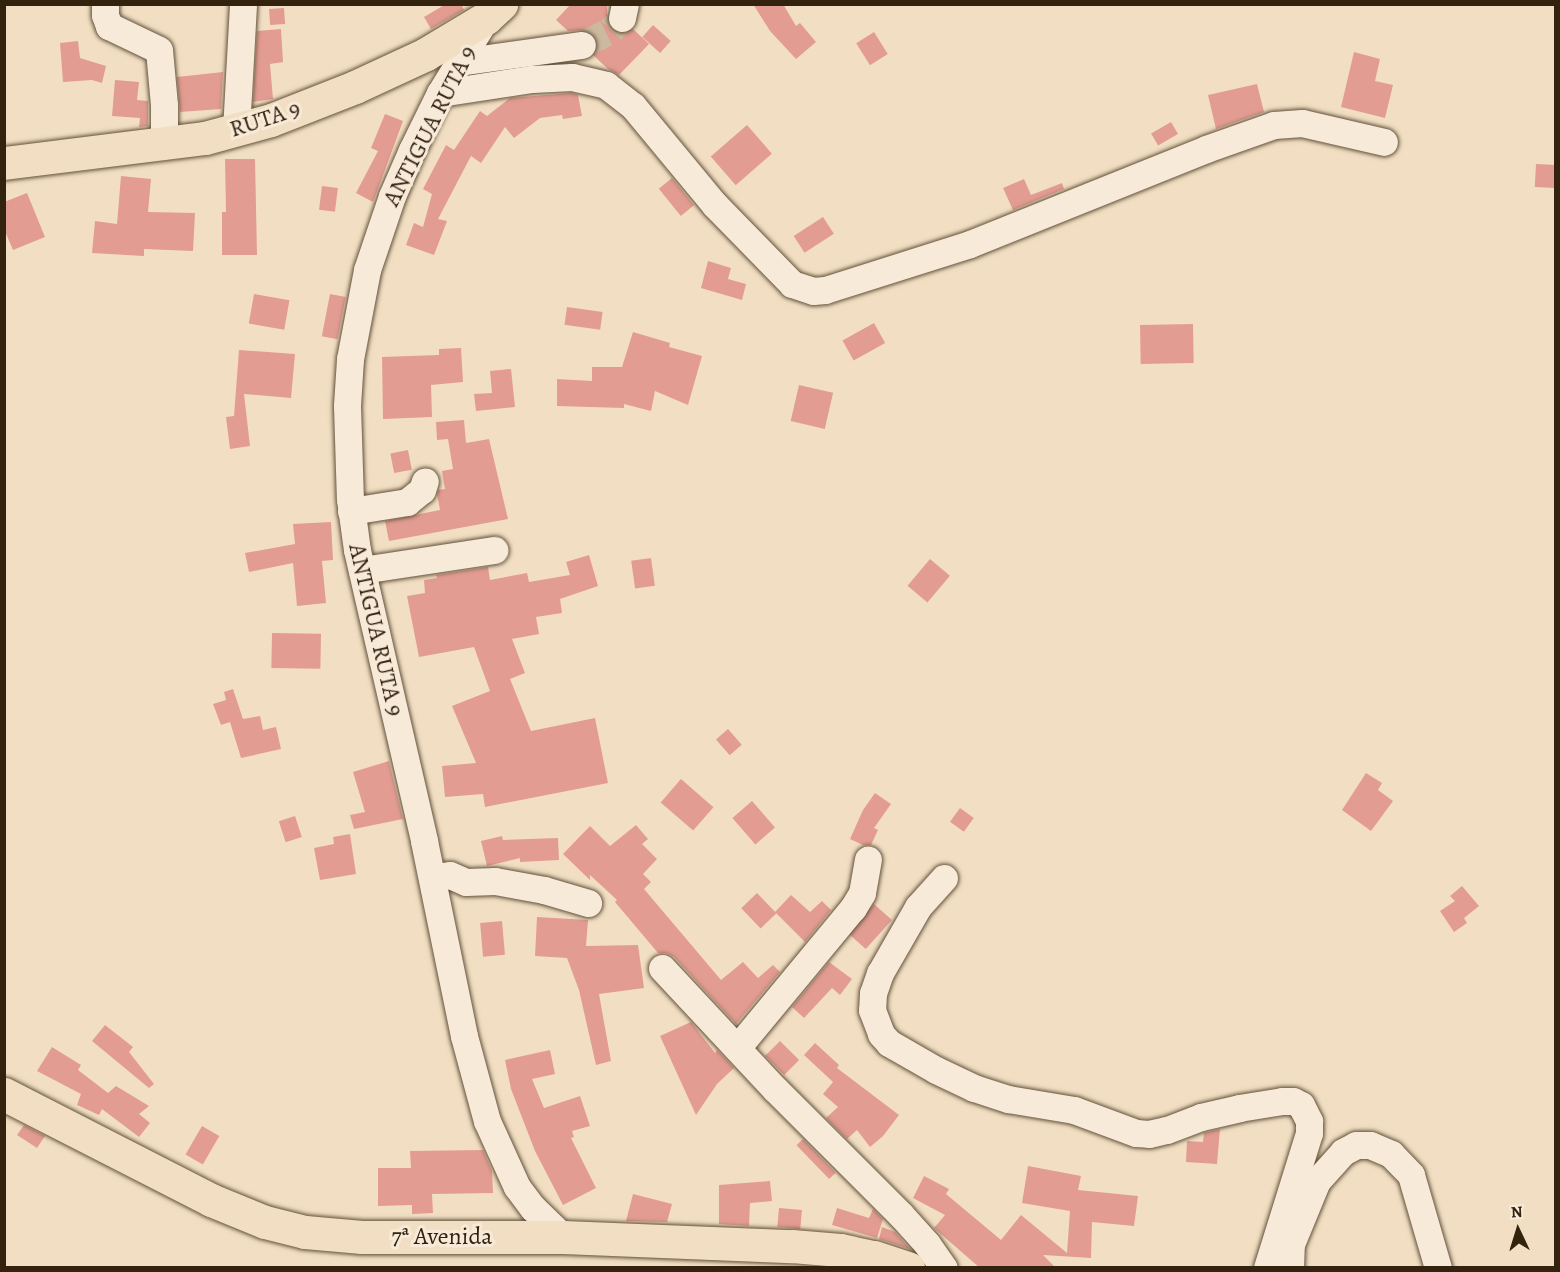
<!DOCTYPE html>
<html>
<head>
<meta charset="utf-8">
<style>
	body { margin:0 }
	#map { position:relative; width:1560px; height:1272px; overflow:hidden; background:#f2dfc3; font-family:Alegreya,serif }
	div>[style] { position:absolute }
	.building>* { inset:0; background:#e39c92; transform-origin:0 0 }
	.minor-tunnel>* { height:27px; margin-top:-13.5px; transform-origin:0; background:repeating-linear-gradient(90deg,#ccb99f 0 27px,transparent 0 41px) }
	.roads { filter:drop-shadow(0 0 2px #62513b) drop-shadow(0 0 2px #62513b) }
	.minor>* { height:27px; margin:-13.5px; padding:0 13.5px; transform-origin:13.5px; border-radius:13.5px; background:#f7ead8 }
	.major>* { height:33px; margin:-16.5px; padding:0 16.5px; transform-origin:16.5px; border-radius:16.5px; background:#f2dfc3 }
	span { translate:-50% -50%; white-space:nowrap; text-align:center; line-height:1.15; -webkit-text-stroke:6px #f7ead8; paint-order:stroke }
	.street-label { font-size:24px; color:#32220e }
	.frame { position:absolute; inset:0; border:6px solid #32220e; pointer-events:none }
	.north { position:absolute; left:1488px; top:1200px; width:60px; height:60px; -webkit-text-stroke:4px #f7ead8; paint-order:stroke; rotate:356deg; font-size:16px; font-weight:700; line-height:24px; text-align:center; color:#32220e }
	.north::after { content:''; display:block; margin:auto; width:21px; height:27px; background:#32220e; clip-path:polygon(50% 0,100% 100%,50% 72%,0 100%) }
</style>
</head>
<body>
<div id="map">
	<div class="building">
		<div style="clip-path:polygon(446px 4px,461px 4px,464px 10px,431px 29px,424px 17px)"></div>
		<div style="clip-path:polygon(571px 4px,607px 4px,607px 22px,611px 29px,619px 33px,633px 29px,649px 44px,619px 75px,608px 69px,593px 55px,598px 43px,594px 35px,587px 30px,568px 31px,556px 20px)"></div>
		<div style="clip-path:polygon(753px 4px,783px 4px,796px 26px,800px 23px,816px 42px,796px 59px,770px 31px)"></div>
		<div style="left:284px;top:8px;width:16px;height:15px;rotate:86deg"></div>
		<div style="left:653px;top:25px;width:24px;height:16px;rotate:42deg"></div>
		<div style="clip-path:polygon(281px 29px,283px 62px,270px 64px,273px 99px,253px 102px,257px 31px)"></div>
		<div style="left:874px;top:32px;width:26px;height:21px;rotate:58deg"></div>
		<div style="clip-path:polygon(78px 41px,80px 58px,106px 66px,102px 83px,92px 80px,63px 82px,60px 43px)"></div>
		<div style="clip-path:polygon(1354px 52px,1380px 59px,1375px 81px,1393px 85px,1385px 118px,1341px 107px)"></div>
		<div style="clip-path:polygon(223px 72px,221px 109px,180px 112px,177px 77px)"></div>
		<div style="clip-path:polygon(115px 80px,139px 82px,137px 100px,148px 101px,148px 126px,139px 127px,140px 118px,112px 116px)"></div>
		<div style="clip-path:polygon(1257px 84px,1264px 112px,1216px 129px,1208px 95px)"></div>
		<div style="clip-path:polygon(571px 93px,578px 95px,582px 116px,563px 119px,562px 115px,540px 118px,514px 138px,505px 127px,481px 163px,471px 156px,438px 219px,447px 221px,434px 255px,406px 245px,414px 223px,423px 227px,432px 194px,423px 189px,446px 145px,454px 150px,480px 111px,487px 116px,510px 98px)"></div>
		<div style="clip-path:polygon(385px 114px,403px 121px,373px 202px,356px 193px,378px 151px,371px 148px)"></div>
		<div style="left:1171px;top:122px;width:14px;height:23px;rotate:60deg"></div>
		<div style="left:747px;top:125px;width:38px;height:48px;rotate:49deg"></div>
		<div style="clip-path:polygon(225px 159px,255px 159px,257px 255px,222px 255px,222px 212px,226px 212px)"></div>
		<div style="left:1536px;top:164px;width:20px;height:23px;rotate:3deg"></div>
		<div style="clip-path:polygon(121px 176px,151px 179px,148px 212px,195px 213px,193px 251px,144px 249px,144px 256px,92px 253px,95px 221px,117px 224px)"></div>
		<div style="left:672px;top:178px;width:35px;height:17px;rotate:51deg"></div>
		<div style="clip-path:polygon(1024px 179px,1031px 195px,1062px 183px,1064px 189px,1013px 210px,1003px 188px)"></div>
		<div style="left:322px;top:186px;width:16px;height:24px;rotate:7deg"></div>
		<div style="clip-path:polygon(27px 193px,45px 237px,13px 250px,4px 229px,4px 202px)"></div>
		<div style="left:823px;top:217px;width:20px;height:35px;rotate:57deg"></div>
		<div style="clip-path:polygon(708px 261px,731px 268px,728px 279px,746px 284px,742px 300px,701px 288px)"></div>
		<div style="left:254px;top:294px;width:36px;height:30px;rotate:10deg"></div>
		<div style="left:330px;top:294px;width:16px;height:43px;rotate:11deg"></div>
		<div style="left:567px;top:307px;width:36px;height:18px;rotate:8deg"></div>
		<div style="left:874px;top:323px;width:23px;height:36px;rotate:61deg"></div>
		<div style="left:1193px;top:324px;width:39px;height:53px;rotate:89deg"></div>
		<div style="clip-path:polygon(633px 332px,670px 343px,669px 347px,702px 356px,688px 405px,655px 391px,651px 411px,624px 404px,624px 408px,557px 406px,557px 379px,592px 381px,592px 367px,622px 367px)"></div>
		<div style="clip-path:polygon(461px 348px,463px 382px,431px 385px,432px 417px,383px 419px,382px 357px,439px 355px,439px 349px)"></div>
		<div style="clip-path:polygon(239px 350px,295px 354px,291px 398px,244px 394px,250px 446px,230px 449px,226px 417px,234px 416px)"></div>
		<div style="clip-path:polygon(511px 369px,515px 407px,476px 411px,474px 394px,492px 393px,490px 371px)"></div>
		<div style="left:799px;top:385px;width:35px;height:37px;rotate:13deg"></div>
		<div style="clip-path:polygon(464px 420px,466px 443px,489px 439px,508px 519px,389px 541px,385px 521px,440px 510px,437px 494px,438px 490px,445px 489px,442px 471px,453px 469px,448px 439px,437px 440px,436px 422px)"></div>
		<div style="left:408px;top:450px;width:20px;height:18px;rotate:79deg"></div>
		<div style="clip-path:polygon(331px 522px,333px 560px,322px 561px,326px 603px,297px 606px,293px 563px,249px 572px,245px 553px,295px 544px,293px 524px)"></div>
		<div style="clip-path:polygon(589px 555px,598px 586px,560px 599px,562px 613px,536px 617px,539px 634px,512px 639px,525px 673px,510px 679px,531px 731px,595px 718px,608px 783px,485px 807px,483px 794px,445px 797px,442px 766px,476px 763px,452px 706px,490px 691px,474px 647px,419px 657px,407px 596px,425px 593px,424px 580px,437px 578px,436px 575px,488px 567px,490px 580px,527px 573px,529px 582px,570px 575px,566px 562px)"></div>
		<div style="left:651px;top:558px;width:28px;height:20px;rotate:82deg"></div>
		<div style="left:930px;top:559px;width:26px;height:35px;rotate:40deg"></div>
		<div style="left:272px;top:633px;width:49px;height:35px;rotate:1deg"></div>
		<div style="clip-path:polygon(233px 689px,243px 719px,260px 716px,263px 730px,276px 727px,281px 749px,241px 758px,230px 722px,221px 725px,213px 704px,226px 700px,224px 692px)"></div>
		<div style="left:728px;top:729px;width:21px;height:16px;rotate:49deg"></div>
		<div style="clip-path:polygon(389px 761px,403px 819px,354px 829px,350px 815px,365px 812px,353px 772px)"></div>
		<div style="clip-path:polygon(1366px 773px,1382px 783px,1378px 790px,1393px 801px,1371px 831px,1342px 810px)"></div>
		<div style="left:681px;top:779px;width:43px;height:31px;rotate:41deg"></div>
		<div style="clip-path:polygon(875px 793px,891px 804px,874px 828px,878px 830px,871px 845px,863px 845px,850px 839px,863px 810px)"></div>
		<div style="left:752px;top:801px;width:35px;height:26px;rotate:49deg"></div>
		<div style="left:960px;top:808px;width:17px;height:17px;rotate:36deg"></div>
		<div style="left:295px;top:816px;width:22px;height:17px;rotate:72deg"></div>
		<div style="clip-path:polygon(636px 825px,648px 839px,642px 844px,657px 859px,643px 874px,651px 882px,644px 889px,721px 980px,743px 962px,758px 978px,773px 965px,780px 972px,736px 1024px,674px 957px,666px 953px,658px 953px,615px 902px,617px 900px,590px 875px,590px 880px,563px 854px,590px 826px,610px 846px)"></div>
		<div style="clip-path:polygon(350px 834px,356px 874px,320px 880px,314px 848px,334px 844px,333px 837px)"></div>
		<div style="clip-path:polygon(502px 836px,503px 840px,558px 838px,559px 860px,520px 862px,520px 858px,487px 866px,481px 841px)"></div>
		<div style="clip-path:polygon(1462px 886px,1479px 906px,1464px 918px,1467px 923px,1454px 932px,1440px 911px,1455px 901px,1450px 896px)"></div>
		<div style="left:757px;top:893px;width:28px;height:22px;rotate:46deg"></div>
		<div style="clip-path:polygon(791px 895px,810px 912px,822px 901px,831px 910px,805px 942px,775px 912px)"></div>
		<div style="left:874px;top:904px;width:24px;height:39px;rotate:42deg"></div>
		<div style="clip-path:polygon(537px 917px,588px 920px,586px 946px,638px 945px,644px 988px,599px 994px,611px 1061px,596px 1065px,579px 990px,567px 958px,535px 956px)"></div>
		<div style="left:502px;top:921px;width:34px;height:22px;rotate:85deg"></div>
		<div style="clip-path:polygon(829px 962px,852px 979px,840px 995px,832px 988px,804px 1018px,792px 1007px)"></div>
		<div style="clip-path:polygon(691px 1022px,715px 1053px,717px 1050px,734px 1068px,717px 1084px,696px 1115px,660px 1036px)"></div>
		<div style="clip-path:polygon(105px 1025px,133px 1047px,129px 1052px,154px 1084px,149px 1088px,92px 1041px)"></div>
		<div style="left:780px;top:1041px;width:27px;height:21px;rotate:45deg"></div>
		<div style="clip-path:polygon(815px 1043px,839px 1065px,837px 1068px,899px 1115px,883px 1136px,870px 1147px,857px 1130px,847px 1139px,826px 1118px,838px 1107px,823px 1094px,833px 1082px,804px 1055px)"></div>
		<div style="clip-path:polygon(52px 1047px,81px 1065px,78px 1070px,108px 1093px,116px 1086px,149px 1106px,139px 1114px,150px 1123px,139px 1137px,102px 1109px,99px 1115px,77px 1105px,81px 1094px,37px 1071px)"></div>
		<div style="clip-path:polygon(550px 1050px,555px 1074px,532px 1079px,544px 1108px,580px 1096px,590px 1126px,572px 1131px,574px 1137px,571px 1138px,596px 1188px,563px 1205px,535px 1151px,511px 1089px,505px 1060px)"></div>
		<div style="clip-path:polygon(24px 1125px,45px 1136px,37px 1148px,17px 1135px)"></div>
		<div style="left:202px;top:1126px;width:20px;height:33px;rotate:30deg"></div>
		<div style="clip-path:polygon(1220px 1129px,1217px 1164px,1186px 1162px,1187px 1141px,1203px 1142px,1204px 1133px)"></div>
		<div style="left:803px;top:1139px;width:47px;height:9px;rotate:46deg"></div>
		<div style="clip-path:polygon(483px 1150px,492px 1171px,493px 1193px,432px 1194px,433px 1213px,412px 1214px,412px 1205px,378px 1206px,378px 1168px,411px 1168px,410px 1151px)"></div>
		<div style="clip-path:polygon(1028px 1166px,1081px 1176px,1078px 1190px,1138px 1196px,1134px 1226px,1092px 1222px,1091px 1258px,1043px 1255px,1056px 1268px,980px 1268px,934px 1228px,945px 1215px,913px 1198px,924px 1176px,949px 1189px,946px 1194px,1001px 1240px,1021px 1215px,1067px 1253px,1070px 1211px,1022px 1203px)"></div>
		<div style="clip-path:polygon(770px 1181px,772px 1201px,750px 1203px,749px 1226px,719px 1224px,719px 1185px)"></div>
		<div style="clip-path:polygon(633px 1194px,672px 1204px,667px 1222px,626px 1221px)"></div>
		<div style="left:779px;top:1208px;width:23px;height:19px;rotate:5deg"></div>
		<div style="clip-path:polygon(837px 1208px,869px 1218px,873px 1209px,883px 1219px,877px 1238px,832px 1225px)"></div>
		<div style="clip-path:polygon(882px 1227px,895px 1232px,910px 1249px,879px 1239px)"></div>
	</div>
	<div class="minor-tunnel">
		<div style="left:582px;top:45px;width:33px;rotate:-27deg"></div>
		<div style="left:611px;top:30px;width:16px;rotate:-47deg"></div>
	</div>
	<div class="roads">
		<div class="minor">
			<div style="left:105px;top:4px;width:11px;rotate:90deg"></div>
			<div style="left:105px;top:15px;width:12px;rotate:70deg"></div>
			<div style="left:109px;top:26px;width:55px;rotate:25.6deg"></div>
			<div style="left:159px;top:50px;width:55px;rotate:84.8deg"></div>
			<div style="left:164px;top:105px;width:39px;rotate:90deg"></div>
			<div style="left:486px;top:18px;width:88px;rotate:121.5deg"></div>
			<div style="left:440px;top:93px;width:64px;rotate:116.2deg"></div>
			<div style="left:412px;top:150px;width:50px;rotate:113.5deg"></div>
			<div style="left:392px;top:196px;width:78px;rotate:108.7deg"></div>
			<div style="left:367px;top:270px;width:91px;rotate:100.8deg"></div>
			<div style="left:350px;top:359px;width:47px;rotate:93.7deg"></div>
			<div style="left:347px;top:406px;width:93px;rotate:88.2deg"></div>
			<div style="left:350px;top:499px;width:51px;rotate:82.2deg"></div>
			<div style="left:357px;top:550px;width:299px;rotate:77deg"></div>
			<div style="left:424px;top:841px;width:199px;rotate:78.4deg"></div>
			<div style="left:464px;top:1036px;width:88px;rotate:74.9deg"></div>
			<div style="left:487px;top:1121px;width:72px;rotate:65.6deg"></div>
			<div style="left:517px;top:1187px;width:26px;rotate:53deg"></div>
			<div style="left:533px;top:1208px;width:42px;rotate:44deg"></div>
			<div style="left:622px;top:18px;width:14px;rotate:-78deg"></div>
			<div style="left:459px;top:62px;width:124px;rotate:-7.9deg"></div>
			<div style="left:440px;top:93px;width:93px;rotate:-8.7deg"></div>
			<div style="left:532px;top:79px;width:40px;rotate:-2.9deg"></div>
			<div style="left:572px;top:77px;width:35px;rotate:13deg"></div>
			<div style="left:606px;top:85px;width:34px;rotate:38deg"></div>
			<div style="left:633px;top:106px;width:127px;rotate:50.4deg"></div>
			<div style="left:714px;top:204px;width:112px;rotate:45.7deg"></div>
			<div style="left:792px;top:284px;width:22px;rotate:18deg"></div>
			<div style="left:813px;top:291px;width:12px;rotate:-5deg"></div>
			<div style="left:825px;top:290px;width:152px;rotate:-17.6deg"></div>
			<div style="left:970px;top:244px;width:254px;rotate:-21.9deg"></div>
			<div style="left:1206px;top:149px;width:72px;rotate:-19.4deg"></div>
			<div style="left:1274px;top:125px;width:28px;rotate:-4deg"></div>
			<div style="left:1302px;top:123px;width:84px;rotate:13deg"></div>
			<div style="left:236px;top:130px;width:126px;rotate:-86.8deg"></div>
			<div style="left:351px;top:511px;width:57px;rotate:-9.1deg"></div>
			<div style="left:407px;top:502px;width:19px;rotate:-39deg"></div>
			<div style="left:422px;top:490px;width:9px;rotate:-72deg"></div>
			<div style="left:362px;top:570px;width:134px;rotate:-8.6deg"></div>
			<div style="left:432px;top:877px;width:18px;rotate:-6deg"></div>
			<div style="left:450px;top:875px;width:17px;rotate:24deg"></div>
			<div style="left:466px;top:882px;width:29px;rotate:-2deg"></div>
			<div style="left:495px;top:881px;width:50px;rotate:10.4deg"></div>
			<div style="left:544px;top:890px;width:46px;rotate:16.5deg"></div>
			<div style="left:944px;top:878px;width:39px;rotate:132deg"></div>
			<div style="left:918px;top:907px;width:76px;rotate:119.9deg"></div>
			<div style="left:880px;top:973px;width:21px;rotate:109deg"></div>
			<div style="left:873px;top:993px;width:17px;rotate:93deg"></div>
			<div style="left:872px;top:1010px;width:26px;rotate:69deg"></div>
			<div style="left:881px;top:1034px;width:12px;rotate:48deg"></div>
			<div style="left:889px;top:1043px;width:54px;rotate:29.9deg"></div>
			<div style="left:936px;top:1070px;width:42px;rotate:25.3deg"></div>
			<div style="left:974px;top:1088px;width:36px;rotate:18deg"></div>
			<div style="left:1008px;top:1099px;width:67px;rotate:9.5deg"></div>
			<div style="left:1074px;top:1110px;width:66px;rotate:20.4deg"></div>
			<div style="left:1136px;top:1133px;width:13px;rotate:4deg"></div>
			<div style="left:1149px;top:1134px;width:18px;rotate:-13deg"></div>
			<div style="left:1167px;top:1130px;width:36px;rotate:-21deg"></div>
			<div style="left:1201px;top:1117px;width:39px;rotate:-13deg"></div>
			<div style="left:1239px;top:1108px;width:44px;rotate:-9.2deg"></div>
			<div style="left:1282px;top:1101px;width:11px"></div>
			<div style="left:1293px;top:1101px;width:9px;rotate:27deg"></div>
			<div style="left:1301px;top:1105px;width:18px;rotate:63deg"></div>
			<div style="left:1309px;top:1121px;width:12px;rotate:90deg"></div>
			<div style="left:1309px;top:1133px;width:141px;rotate:107.3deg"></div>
			<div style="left:662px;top:968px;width:166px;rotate:47deg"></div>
			<div style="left:775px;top:1089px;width:178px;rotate:45deg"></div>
			<div style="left:901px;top:1215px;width:39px;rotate:48deg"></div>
			<div style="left:927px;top:1244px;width:29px;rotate:55deg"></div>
			<div style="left:737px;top:1048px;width:182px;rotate:-50.4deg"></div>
			<div style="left:853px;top:908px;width:17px;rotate:-59deg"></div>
			<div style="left:862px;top:893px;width:34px;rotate:-80deg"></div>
			<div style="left:1290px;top:1268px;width:24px;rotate:-88deg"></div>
			<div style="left:1291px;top:1244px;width:68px;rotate:-67.6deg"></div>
			<div style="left:1317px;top:1181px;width:39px;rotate:-48deg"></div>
			<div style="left:1343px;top:1152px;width:15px;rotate:-28deg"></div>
			<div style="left:1356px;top:1145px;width:14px"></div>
			<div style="left:1370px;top:1145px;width:23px;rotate:23deg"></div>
			<div style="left:1391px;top:1154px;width:29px;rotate:46deg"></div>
			<div style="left:1411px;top:1175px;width:97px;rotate:73.8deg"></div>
		</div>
		<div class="major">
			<div style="left:4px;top:163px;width:203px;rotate:-7.1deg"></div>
			<div style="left:205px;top:138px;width:68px;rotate:-15.3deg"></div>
			<div style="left:271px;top:120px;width:90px;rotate:-21.4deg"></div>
			<div style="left:355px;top:87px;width:78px;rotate:-24.9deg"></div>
			<div style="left:426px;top:54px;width:70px;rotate:-31deg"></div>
			<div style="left:486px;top:18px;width:21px;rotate:-43deg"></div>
			<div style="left:4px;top:1094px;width:233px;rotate:27.1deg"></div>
			<div style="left:211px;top:1200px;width:58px;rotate:22.2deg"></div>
			<div style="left:265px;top:1222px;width:41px;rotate:14deg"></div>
			<div style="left:305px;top:1232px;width:57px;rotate:5deg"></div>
			<div style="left:362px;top:1237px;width:201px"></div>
			<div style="left:563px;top:1237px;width:229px;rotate:2.3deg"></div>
			<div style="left:792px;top:1246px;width:48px;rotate:4.8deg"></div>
			<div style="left:840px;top:1250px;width:35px;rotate:12deg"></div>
			<div style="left:874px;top:1257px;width:36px;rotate:18deg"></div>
		</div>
	</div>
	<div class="street-label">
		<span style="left:265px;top:119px;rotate:-18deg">RUTA 9</span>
		<span style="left:430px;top:126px;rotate:-63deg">ANTIGUA RUTA 9</span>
		<span style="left:376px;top:630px;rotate:77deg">ANTIGUA RUTA 9</span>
		<span style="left:442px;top:1237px">7ª Avenida</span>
	</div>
	<div class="frame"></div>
	<div class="north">N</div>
</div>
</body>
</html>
